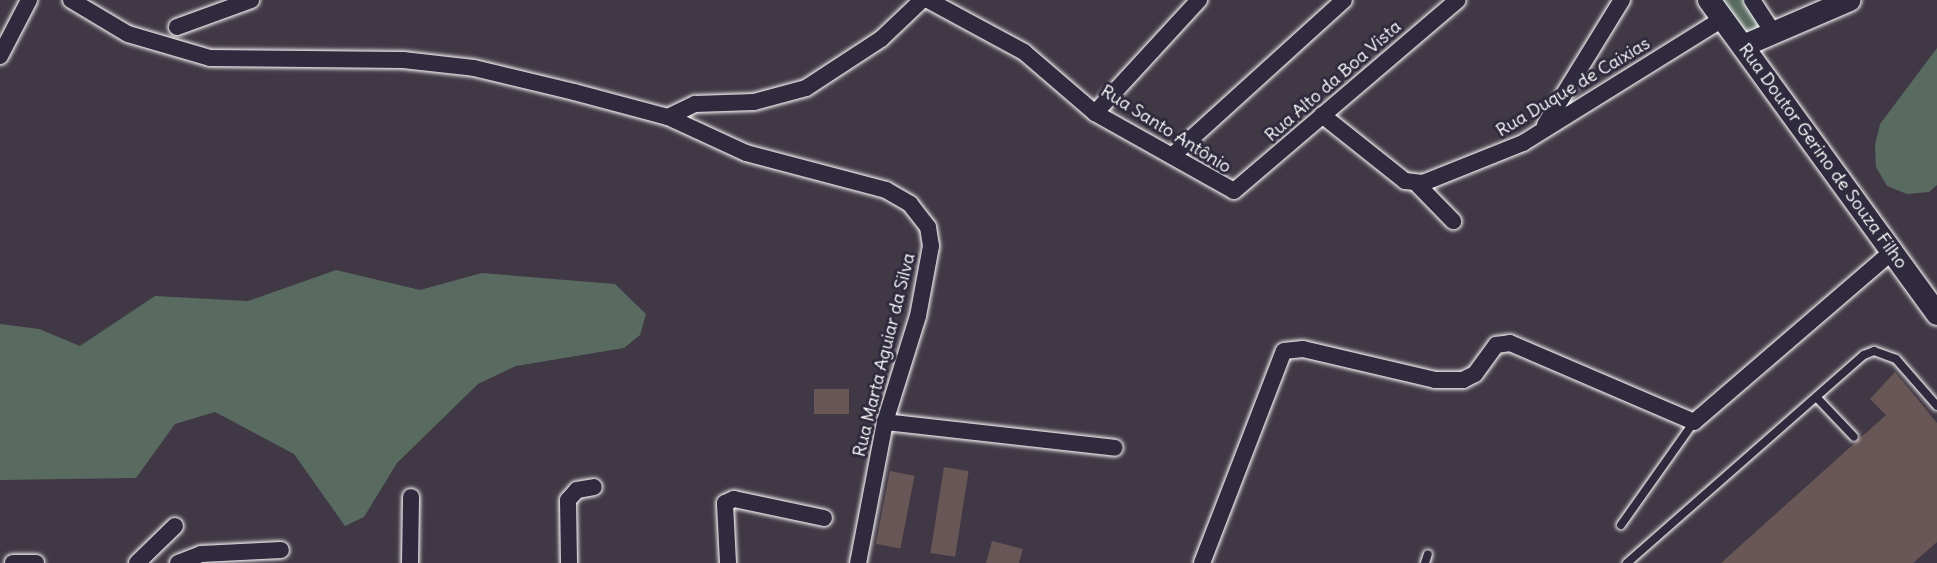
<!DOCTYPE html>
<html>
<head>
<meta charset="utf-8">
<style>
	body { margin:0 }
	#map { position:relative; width:1937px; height:563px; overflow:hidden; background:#403844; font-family:Delius,sans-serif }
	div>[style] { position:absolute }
	.green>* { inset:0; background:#596a61 }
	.building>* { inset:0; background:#685756; transform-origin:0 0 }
	.roads { filter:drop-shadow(0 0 2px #fff) drop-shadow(0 0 2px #fff) }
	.lane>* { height:8px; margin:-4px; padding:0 4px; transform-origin:4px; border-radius:4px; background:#2f2a3d }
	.street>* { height:16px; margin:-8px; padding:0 8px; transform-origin:8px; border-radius:8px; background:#2f2a3d }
	.secondary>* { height:22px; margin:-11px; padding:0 11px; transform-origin:11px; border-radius:11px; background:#2f2a3d }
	span { translate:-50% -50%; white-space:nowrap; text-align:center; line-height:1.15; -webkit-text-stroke:6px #2f2a3d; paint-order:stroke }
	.street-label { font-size:18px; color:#fff }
</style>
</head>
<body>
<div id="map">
	<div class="green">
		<div style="clip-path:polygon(1717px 0,1750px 0,1771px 30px,1749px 44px)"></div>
		<div style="clip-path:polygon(1937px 48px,1937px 185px,1929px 192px,1907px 194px,1887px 186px,1876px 167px,1875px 145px,1880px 124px)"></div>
		<div style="clip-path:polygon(336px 270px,420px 290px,482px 273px,615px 284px,646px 314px,640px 335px,624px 348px,516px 366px,478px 384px,397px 463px,364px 517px,345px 526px,294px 454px,215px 412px,175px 424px,136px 478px,0 480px,0 324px,39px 329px,80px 346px,155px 296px,248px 301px)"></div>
	</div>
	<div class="building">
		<div style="clip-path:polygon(1895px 372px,1937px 423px,1937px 542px,1913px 563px,1721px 563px,1886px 415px,1870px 399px)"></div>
		<div style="left:849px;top:389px;width:25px;height:35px;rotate:90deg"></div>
		<div style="left:944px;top:467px;width:25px;height:87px;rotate:9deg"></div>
		<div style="left:890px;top:471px;width:25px;height:74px;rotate:11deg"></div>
		<div style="clip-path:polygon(992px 541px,1023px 549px,1019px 563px,986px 563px)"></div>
	</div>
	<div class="roads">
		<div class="lane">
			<div style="left:1818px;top:399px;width:52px;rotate:46.5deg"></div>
			<div style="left:1621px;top:525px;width:126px;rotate:-54.7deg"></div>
			<div style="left:1425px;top:563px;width:9px;rotate:-72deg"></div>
			<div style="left:1627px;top:563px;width:315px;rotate:-41.3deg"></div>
			<div style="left:1864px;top:355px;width:11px;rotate:-22deg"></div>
			<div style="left:1874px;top:351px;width:23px;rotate:20deg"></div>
			<div style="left:1896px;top:359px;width:62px;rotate:48.9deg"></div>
		</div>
		<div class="street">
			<div style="left:71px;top:0;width:66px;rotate:30.8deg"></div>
			<div style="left:128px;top:34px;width:85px;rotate:16.3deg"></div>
			<div style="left:210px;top:58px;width:193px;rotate:0.6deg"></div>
			<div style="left:403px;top:60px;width:71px;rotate:6.4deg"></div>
			<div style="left:474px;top:68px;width:103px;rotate:13.5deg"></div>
			<div style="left:574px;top:92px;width:97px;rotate:14.9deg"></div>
			<div style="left:668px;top:117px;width:86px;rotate:24.8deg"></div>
			<div style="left:746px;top:153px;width:145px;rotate:14.8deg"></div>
			<div style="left:886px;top:190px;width:28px;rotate:30deg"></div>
			<div style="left:910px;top:204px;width:29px;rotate:52deg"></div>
			<div style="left:928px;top:227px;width:19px;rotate:81deg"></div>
			<div style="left:931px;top:246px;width:71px;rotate:100.5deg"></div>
			<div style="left:918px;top:316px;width:111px;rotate:107.3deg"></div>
			<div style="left:885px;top:422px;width:144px;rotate:100.8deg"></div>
			<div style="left:928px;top:0;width:109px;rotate:28.4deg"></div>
			<div style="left:1024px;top:52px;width:94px;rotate:40.7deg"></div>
			<div style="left:1095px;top:113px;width:159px;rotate:29.3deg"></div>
			<div style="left:1234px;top:191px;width:294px;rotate:-40.5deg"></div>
			<div style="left:1752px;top:0;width:31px;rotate:57deg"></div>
			<div style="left:177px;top:27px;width:79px;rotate:-20deg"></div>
			<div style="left:0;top:56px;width:63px;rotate:-62.6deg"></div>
			<div style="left:1095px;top:113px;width:154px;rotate:-47.4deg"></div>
			<div style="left:1322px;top:115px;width:106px;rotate:38.5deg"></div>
			<div style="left:1405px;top:181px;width:18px;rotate:6deg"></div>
			<div style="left:1423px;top:183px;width:108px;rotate:-21.8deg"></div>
			<div style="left:1523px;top:143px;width:234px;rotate:-31.9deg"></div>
			<div style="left:668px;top:117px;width:30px;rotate:-26deg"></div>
			<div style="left:695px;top:104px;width:59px;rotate:-1.9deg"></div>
			<div style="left:754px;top:102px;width:54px;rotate:-15.1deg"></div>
			<div style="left:806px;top:88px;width:90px;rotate:-33.2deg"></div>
			<div style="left:881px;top:39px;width:57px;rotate:-43.6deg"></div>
			<div style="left:1545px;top:125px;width:147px;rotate:-58.4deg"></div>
			<div style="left:1172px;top:156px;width:232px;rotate:-42.2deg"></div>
			<div style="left:1417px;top:184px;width:52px;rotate:45.8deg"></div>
			<div style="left:885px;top:422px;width:231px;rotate:6.4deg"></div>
			<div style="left:13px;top:563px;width:23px"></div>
			<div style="left:137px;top:563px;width:53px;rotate:-44.2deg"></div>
			<div style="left:178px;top:563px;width:25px;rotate:-21deg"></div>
			<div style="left:201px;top:554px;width:80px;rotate:-2.9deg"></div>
			<div style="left:410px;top:563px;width:66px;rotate:-89.1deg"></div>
			<div style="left:569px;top:563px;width:63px;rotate:-90.9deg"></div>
			<div style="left:568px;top:500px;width:13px;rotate:-48deg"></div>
			<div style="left:577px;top:490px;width:17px;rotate:-10deg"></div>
			<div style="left:728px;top:563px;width:60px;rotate:-92.9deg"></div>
			<div style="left:725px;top:503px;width:10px;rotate:-24deg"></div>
			<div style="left:734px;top:499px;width:92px;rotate:11.9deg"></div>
			<div style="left:1202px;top:563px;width:227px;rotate:-68.9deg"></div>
			<div style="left:1284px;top:351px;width:19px;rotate:-6deg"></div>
			<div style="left:1303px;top:349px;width:136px;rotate:13.2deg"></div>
			<div style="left:1435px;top:380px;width:28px"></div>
			<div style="left:1463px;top:380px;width:13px;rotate:-27deg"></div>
			<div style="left:1475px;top:374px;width:36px;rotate:-54deg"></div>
			<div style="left:1496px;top:345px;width:14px;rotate:-8deg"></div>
			<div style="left:1510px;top:343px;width:200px;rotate:23.2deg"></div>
			<div style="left:1694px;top:422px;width:262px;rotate:-40.7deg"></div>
		</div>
		<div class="secondary">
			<div style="left:1709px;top:0;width:388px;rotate:54deg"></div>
			<div style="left:1743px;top:46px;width:116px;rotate:-23.3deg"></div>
		</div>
	</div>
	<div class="street-label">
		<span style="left:1333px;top:81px;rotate:-41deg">Rua Alto da Boa Vista</span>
		<span style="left:1573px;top:87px;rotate:-31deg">Rua Duque de Caixias</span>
		<span style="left:1166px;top:129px;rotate:32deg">Rua Santo Antônio</span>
		<span style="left:1823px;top:156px;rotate:54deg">Rua Doutor Gerino de Souza Filho</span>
		<span style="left:884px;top:355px;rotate:-76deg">Rua Marta Aguiar da Silva</span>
	</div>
</div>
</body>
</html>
